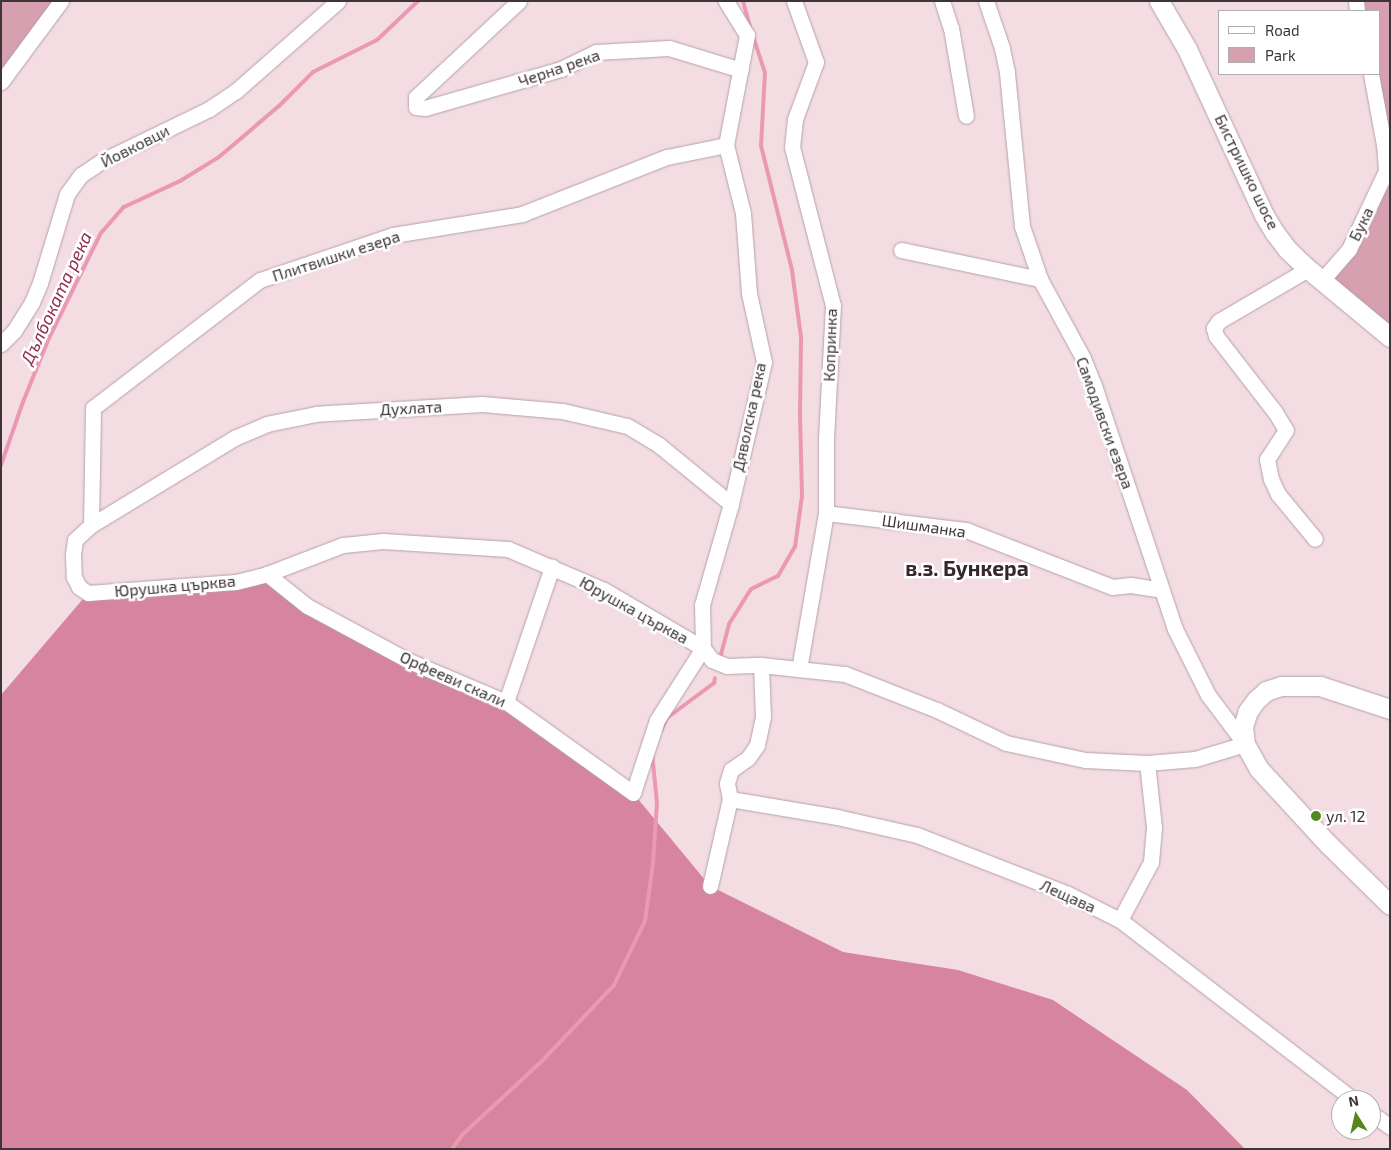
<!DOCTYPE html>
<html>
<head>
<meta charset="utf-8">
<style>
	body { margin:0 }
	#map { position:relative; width:1391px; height:1150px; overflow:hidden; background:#f3dde3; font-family:"Exo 2",sans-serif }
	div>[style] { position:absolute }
	.green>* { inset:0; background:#d6a0b0 }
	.forest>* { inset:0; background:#d6849f }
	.stream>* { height:4px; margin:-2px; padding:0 2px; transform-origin:2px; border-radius:2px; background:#eb98b3 }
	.roads { filter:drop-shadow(0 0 1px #b5a1a7) drop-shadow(0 0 1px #b5a1a7) }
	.minor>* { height:15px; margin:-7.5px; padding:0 7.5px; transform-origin:7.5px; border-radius:7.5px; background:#fff }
	.tertiary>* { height:19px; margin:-9.5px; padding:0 9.5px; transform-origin:9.5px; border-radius:9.5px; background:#fff }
	.dots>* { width:14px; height:14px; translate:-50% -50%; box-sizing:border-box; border:2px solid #fff; border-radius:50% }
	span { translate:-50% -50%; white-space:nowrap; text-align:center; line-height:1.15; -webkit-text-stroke:5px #fff; paint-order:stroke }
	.street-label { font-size:16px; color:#3d3537 }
	.poi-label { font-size:16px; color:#3d3537 }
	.left { translate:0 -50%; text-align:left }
	.water-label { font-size:18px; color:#8f2e55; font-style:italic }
	.district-label { font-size:21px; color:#36272b; font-weight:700 }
	.frame { position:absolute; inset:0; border:2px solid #3d3537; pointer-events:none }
	.legend { position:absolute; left:1218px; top:10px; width:162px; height:65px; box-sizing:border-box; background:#fff; border:1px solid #b1aeaf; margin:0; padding:6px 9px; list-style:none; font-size:15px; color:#3d3537 }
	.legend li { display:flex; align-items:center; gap:10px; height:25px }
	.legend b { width:25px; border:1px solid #b1aeaf }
	.north { position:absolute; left:1331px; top:1090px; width:50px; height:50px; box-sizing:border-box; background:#fff; border:1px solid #b1aeaf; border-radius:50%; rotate:350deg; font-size:14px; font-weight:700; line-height:20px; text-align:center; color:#3d3537 }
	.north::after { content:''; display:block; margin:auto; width:18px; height:22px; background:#53881f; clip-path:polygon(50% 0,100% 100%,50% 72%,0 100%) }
</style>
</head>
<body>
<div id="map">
	<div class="green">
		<div style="clip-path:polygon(1px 1px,61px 1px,1px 82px)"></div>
		<div style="clip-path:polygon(1356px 1px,1390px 1px,1390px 337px,1323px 279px,1386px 171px,1371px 74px,1380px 74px,1380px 11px,1357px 11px)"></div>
	</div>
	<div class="forest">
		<div style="clip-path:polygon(267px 574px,307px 606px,506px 702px,633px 793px,710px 886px,843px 952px,958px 970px,1053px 1000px,1187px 1090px,1245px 1149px,1px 1149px,1px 695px,88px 593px)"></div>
	</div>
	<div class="stream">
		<div style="left:743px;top:1px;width:27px;rotate:75deg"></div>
		<div style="left:1px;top:465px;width:67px;rotate:-70.8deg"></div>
		<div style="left:23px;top:402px;width:69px;rotate:-67.9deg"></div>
		<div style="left:49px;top:338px;width:117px;rotate:-63.7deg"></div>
		<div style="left:101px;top:233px;width:35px;rotate:-49deg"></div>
		<div style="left:124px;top:207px;width:62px;rotate:-24.9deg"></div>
		<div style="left:180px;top:181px;width:46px;rotate:-31.6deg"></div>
		<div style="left:219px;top:157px;width:79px;rotate:-40.4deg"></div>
		<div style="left:279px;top:106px;width:48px;rotate:-45deg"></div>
		<div style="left:313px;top:72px;width:72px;rotate:-26.6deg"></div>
		<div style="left:377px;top:40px;width:57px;rotate:-43.6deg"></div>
		<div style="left:720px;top:658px;width:35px;rotate:-75deg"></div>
		<div style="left:729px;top:624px;width:41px;rotate:-57.8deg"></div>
		<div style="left:751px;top:589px;width:30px;rotate:-26deg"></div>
		<div style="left:778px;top:576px;width:34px;rotate:-60deg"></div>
		<div style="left:795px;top:547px;width:51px;rotate:-82.2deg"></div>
		<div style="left:802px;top:496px;width:83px;rotate:-91.4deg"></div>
		<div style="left:800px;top:413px;width:76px;rotate:-89.2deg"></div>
		<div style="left:801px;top:337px;width:68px;rotate:-97.7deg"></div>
		<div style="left:792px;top:270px;width:128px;rotate:-104deg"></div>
		<div style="left:761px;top:146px;width:73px;rotate:-86.9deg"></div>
		<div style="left:765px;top:73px;width:39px;rotate:-108deg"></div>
		<div style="left:661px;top:731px;width:14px;rotate:-65deg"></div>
		<div style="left:667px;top:718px;width:59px;rotate:-36.7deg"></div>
		<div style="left:714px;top:683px;width:5px;rotate:-79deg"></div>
		<div style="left:452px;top:1149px;width:17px;rotate:-54deg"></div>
		<div style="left:462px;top:1135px;width:109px;rotate:-42.8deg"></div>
		<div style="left:542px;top:1061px;width:105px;rotate:-46.5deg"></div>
		<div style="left:614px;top:985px;width:71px;rotate:-64.2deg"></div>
		<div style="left:645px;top:921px;width:59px;rotate:-82.1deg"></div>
		<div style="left:653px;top:863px;width:60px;rotate:-86.2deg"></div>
		<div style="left:657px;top:803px;width:50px;rotate:-95.7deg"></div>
	</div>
	<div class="roads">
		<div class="minor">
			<div style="left:519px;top:1px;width:141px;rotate:137deg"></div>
			<div style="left:416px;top:97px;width:10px;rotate:90deg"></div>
			<div style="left:416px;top:107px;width:9px;rotate:6deg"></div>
			<div style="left:425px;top:108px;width:141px;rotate:-16deg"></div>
			<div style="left:561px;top:69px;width:39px;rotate:-26deg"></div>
			<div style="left:596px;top:52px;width:73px;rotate:-3.1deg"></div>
			<div style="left:669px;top:48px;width:75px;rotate:17deg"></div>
			<div style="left:794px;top:1px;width:65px;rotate:70.2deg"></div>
			<div style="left:816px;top:62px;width:61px;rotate:110.2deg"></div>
			<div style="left:795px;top:119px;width:28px;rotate:96deg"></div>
			<div style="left:792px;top:147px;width:163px;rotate:75.5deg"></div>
			<div style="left:833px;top:305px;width:134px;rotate:93deg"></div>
			<div style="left:826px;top:439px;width:74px;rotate:90deg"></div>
			<div style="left:826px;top:513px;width:158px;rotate:99.8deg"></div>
			<div style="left:942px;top:1px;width:28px;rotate:72deg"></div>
			<div style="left:951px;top:28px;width:89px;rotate:80.3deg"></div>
			<div style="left:1356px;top:1px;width:10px;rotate:84deg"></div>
			<div style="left:1px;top:82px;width:101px;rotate:-53.5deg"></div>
			<div style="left:901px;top:250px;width:142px;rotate:11.8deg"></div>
			<div style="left:1308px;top:269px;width:103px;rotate:149.7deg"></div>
			<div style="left:1219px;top:321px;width:9px;rotate:126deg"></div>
			<div style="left:1214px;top:328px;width:8px;rotate:76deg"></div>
			<div style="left:1216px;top:336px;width:96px;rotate:52.2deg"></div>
			<div style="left:1275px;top:412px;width:21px;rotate:59deg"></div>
			<div style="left:1286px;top:430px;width:35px;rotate:123deg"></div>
			<div style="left:1267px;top:459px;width:20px;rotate:79deg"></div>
			<div style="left:1271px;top:479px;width:17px;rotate:65deg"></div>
			<div style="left:1278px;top:494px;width:58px;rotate:50.6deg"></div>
			<div style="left:1323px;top:279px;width:40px;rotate:-49deg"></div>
			<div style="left:1349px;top:249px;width:86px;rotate:-64.6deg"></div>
			<div style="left:1386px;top:171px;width:26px;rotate:-94deg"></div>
			<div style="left:1384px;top:145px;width:72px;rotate:-100.4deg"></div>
			<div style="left:1px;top:344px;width:18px;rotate:-45deg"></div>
			<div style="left:14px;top:331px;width:34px;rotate:-58deg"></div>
			<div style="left:32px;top:302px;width:21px;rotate:-67deg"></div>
			<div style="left:40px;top:283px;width:93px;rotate:-73.1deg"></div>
			<div style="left:67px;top:194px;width:24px;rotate:-54deg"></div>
			<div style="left:81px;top:175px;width:25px;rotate:-34deg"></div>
			<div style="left:102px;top:161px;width:119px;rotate:-25.9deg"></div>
			<div style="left:209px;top:109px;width:32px;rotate:-34deg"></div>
			<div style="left:236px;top:91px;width:136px;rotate:-41.4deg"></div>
			<div style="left:731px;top:504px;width:93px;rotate:-140.7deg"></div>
			<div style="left:659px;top:445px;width:37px;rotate:-149deg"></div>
			<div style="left:627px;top:426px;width:67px;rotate:-167deg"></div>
			<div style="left:562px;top:411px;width:80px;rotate:-175deg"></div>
			<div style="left:482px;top:404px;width:166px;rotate:176.6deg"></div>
			<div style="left:316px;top:414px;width:50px;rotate:168.5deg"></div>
			<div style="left:267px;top:424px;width:34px;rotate:157deg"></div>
			<div style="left:236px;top:437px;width:170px;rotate:148.7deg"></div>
			<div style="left:91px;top:525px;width:22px;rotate:137deg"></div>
			<div style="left:75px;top:540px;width:14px;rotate:98deg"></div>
			<div style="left:73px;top:554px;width:23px;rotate:88deg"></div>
			<div style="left:74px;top:577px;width:11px;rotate:63deg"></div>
			<div style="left:79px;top:587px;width:11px;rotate:34deg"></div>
			<div style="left:88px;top:593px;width:148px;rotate:-4.3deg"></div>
			<div style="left:236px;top:582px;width:32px;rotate:-14deg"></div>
			<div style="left:267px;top:574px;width:81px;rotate:-20.9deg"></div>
			<div style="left:343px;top:545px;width:40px;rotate:-5.7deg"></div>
			<div style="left:383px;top:541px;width:125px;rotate:3.7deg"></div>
			<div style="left:508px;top:549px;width:104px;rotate:23.1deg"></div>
			<div style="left:604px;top:590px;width:115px;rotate:30.4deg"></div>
			<div style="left:703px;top:648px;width:15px;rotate:53deg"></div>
			<div style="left:712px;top:660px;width:16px;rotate:22deg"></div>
			<div style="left:727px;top:666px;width:34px;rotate:-2deg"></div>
			<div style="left:761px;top:665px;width:84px;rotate:6.1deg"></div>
			<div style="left:845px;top:674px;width:99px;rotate:21.4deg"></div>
			<div style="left:937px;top:710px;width:76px;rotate:25.6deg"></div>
			<div style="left:1006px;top:743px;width:81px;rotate:12.1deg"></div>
			<div style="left:1085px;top:760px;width:62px;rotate:2.8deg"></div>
			<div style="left:1147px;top:763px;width:48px;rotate:-4.8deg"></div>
			<div style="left:1195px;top:759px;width:52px;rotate:-16.7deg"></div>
			<div style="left:1245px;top:744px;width:61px;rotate:-127.1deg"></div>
			<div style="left:1208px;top:695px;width:74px;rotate:-116.6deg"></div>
			<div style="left:1175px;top:629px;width:259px;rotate:-108.4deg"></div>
			<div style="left:1093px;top:383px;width:27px;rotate:-112deg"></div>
			<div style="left:1083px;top:358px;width:90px;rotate:-118.6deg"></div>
			<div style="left:1040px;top:279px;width:56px;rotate:-108.8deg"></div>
			<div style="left:1022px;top:226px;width:155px;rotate:-95.6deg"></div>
			<div style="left:1007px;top:72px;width:25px;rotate:-102deg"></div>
			<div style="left:1002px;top:48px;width:50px;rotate:-108.8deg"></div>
			<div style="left:826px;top:513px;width:141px;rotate:6.9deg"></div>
			<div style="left:966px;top:530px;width:157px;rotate:21.3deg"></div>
			<div style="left:1112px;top:587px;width:19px;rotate:-6deg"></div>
			<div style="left:1131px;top:585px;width:31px;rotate:9deg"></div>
			<div style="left:91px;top:525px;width:117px;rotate:-89deg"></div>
			<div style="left:93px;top:408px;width:210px;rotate:-37.5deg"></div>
			<div style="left:260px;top:280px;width:140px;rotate:-18.7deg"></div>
			<div style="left:393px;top:235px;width:131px;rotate:-9.2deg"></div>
			<div style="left:522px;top:214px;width:156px;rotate:-21.5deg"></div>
			<div style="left:667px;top:157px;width:60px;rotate:-11.5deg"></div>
			<div style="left:267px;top:574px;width:51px;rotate:38.7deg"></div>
			<div style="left:307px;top:606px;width:116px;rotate:28.3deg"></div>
			<div style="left:409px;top:661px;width:105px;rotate:22.9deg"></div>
			<div style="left:506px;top:702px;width:156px;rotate:35.6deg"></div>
			<div style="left:633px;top:793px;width:77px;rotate:-71.8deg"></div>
			<div style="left:657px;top:720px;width:85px;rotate:-57.4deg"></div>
			<div style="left:703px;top:648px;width:43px;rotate:-91.3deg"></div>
			<div style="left:702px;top:605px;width:105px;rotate:-74deg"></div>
			<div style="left:731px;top:504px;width:146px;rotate:-76.9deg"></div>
			<div style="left:764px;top:362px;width:71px;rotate:-102.3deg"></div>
			<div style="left:749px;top:293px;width:80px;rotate:-94.3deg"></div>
			<div style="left:743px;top:213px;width:70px;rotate:-104deg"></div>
			<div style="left:726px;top:145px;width:112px;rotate:-79.2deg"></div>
			<div style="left:747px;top:35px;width:40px;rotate:-122deg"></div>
			<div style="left:506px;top:702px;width:143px;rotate:-71.2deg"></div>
			<div style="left:730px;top:799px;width:109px;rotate:9.5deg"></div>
			<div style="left:837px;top:817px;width:82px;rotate:12.7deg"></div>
			<div style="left:917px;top:835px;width:160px;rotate:21.3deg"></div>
			<div style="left:1066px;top:893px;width:60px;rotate:26.6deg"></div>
			<div style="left:1120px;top:920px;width:295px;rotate:37.6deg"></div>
			<div style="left:710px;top:886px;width:89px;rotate:-77.1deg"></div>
			<div style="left:730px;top:799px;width:16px;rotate:-101deg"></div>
			<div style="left:727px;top:783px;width:14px;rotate:-73deg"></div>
			<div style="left:731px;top:770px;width:21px;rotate:-35deg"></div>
			<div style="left:748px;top:758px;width:16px;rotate:-55deg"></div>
			<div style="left:757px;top:745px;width:29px;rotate:-78deg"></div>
			<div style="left:763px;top:717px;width:52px;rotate:-92.2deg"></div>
			<div style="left:1120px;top:920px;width:66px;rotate:-61.9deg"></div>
			<div style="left:1151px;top:862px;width:35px;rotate:-85deg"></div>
			<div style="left:1154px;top:827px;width:64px;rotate:-96.2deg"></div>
			<div style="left:1371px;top:1113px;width:24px;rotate:36deg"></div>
		</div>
		<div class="tertiary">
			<div style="left:1159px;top:1px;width:56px;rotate:59.7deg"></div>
			<div style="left:1187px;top:49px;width:183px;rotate:65.1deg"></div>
			<div style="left:1264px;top:215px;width:21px;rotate:59deg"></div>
			<div style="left:1275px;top:233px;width:21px;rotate:53deg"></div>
			<div style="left:1288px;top:250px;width:28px;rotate:44deg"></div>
			<div style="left:1308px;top:269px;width:107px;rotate:39.7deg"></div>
			<div style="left:1390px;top:709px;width:74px;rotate:-161.8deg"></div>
			<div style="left:1320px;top:686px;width:39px;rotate:180deg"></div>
			<div style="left:1281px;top:686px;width:16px;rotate:162deg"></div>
			<div style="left:1266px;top:691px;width:13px;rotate:138deg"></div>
			<div style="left:1256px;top:700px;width:14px;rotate:126deg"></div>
			<div style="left:1248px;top:711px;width:16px;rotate:108deg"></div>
			<div style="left:1243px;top:726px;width:18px;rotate:84deg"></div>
			<div style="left:1245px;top:744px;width:29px;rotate:61deg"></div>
			<div style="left:1259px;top:769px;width:102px;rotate:47.4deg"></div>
			<div style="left:1328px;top:844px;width:87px;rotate:44.5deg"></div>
		</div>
	</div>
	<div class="dots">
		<div style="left:1316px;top:816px;background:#53881f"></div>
	</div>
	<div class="street-label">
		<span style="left:559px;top:68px;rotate:-19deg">Черна река</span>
		<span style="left:135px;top:146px;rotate:-27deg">Йовковци</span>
		<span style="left:1247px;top:172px;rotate:64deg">Бистришко шосе</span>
		<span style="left:1361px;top:224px;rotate:-64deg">Бука</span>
		<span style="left:336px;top:256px;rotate:-18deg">Плитвишки езера</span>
		<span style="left:830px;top:345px;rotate:-88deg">Копринка</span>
		<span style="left:411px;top:408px;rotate:-3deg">Духлата</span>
		<span style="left:749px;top:417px;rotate:-78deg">Дяволска река</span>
		<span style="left:1105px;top:423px;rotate:70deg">Самодивски езера</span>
		<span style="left:924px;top:526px;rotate:8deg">Шишманка</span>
		<span style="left:175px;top:586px;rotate:-5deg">Юрушка църква</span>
		<span style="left:634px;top:610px;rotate:29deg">Юрушка църква</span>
		<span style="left:453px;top:679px;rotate:24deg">Орфееви скали</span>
		<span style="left:1068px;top:896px;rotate:24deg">Лещава</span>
	</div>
	<div class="poi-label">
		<span class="left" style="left:1326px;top:816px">ул. 12</span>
	</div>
	<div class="water-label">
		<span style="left:56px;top:298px;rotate:-65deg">Дълбоката река</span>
	</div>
	<div class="district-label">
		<span style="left:967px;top:568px">в.з. Бункера</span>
	</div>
	<div class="frame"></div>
	<ul class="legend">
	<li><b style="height:6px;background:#fff"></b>Road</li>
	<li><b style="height:14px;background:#d6a0b0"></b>Park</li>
	</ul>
	<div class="north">N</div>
</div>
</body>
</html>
